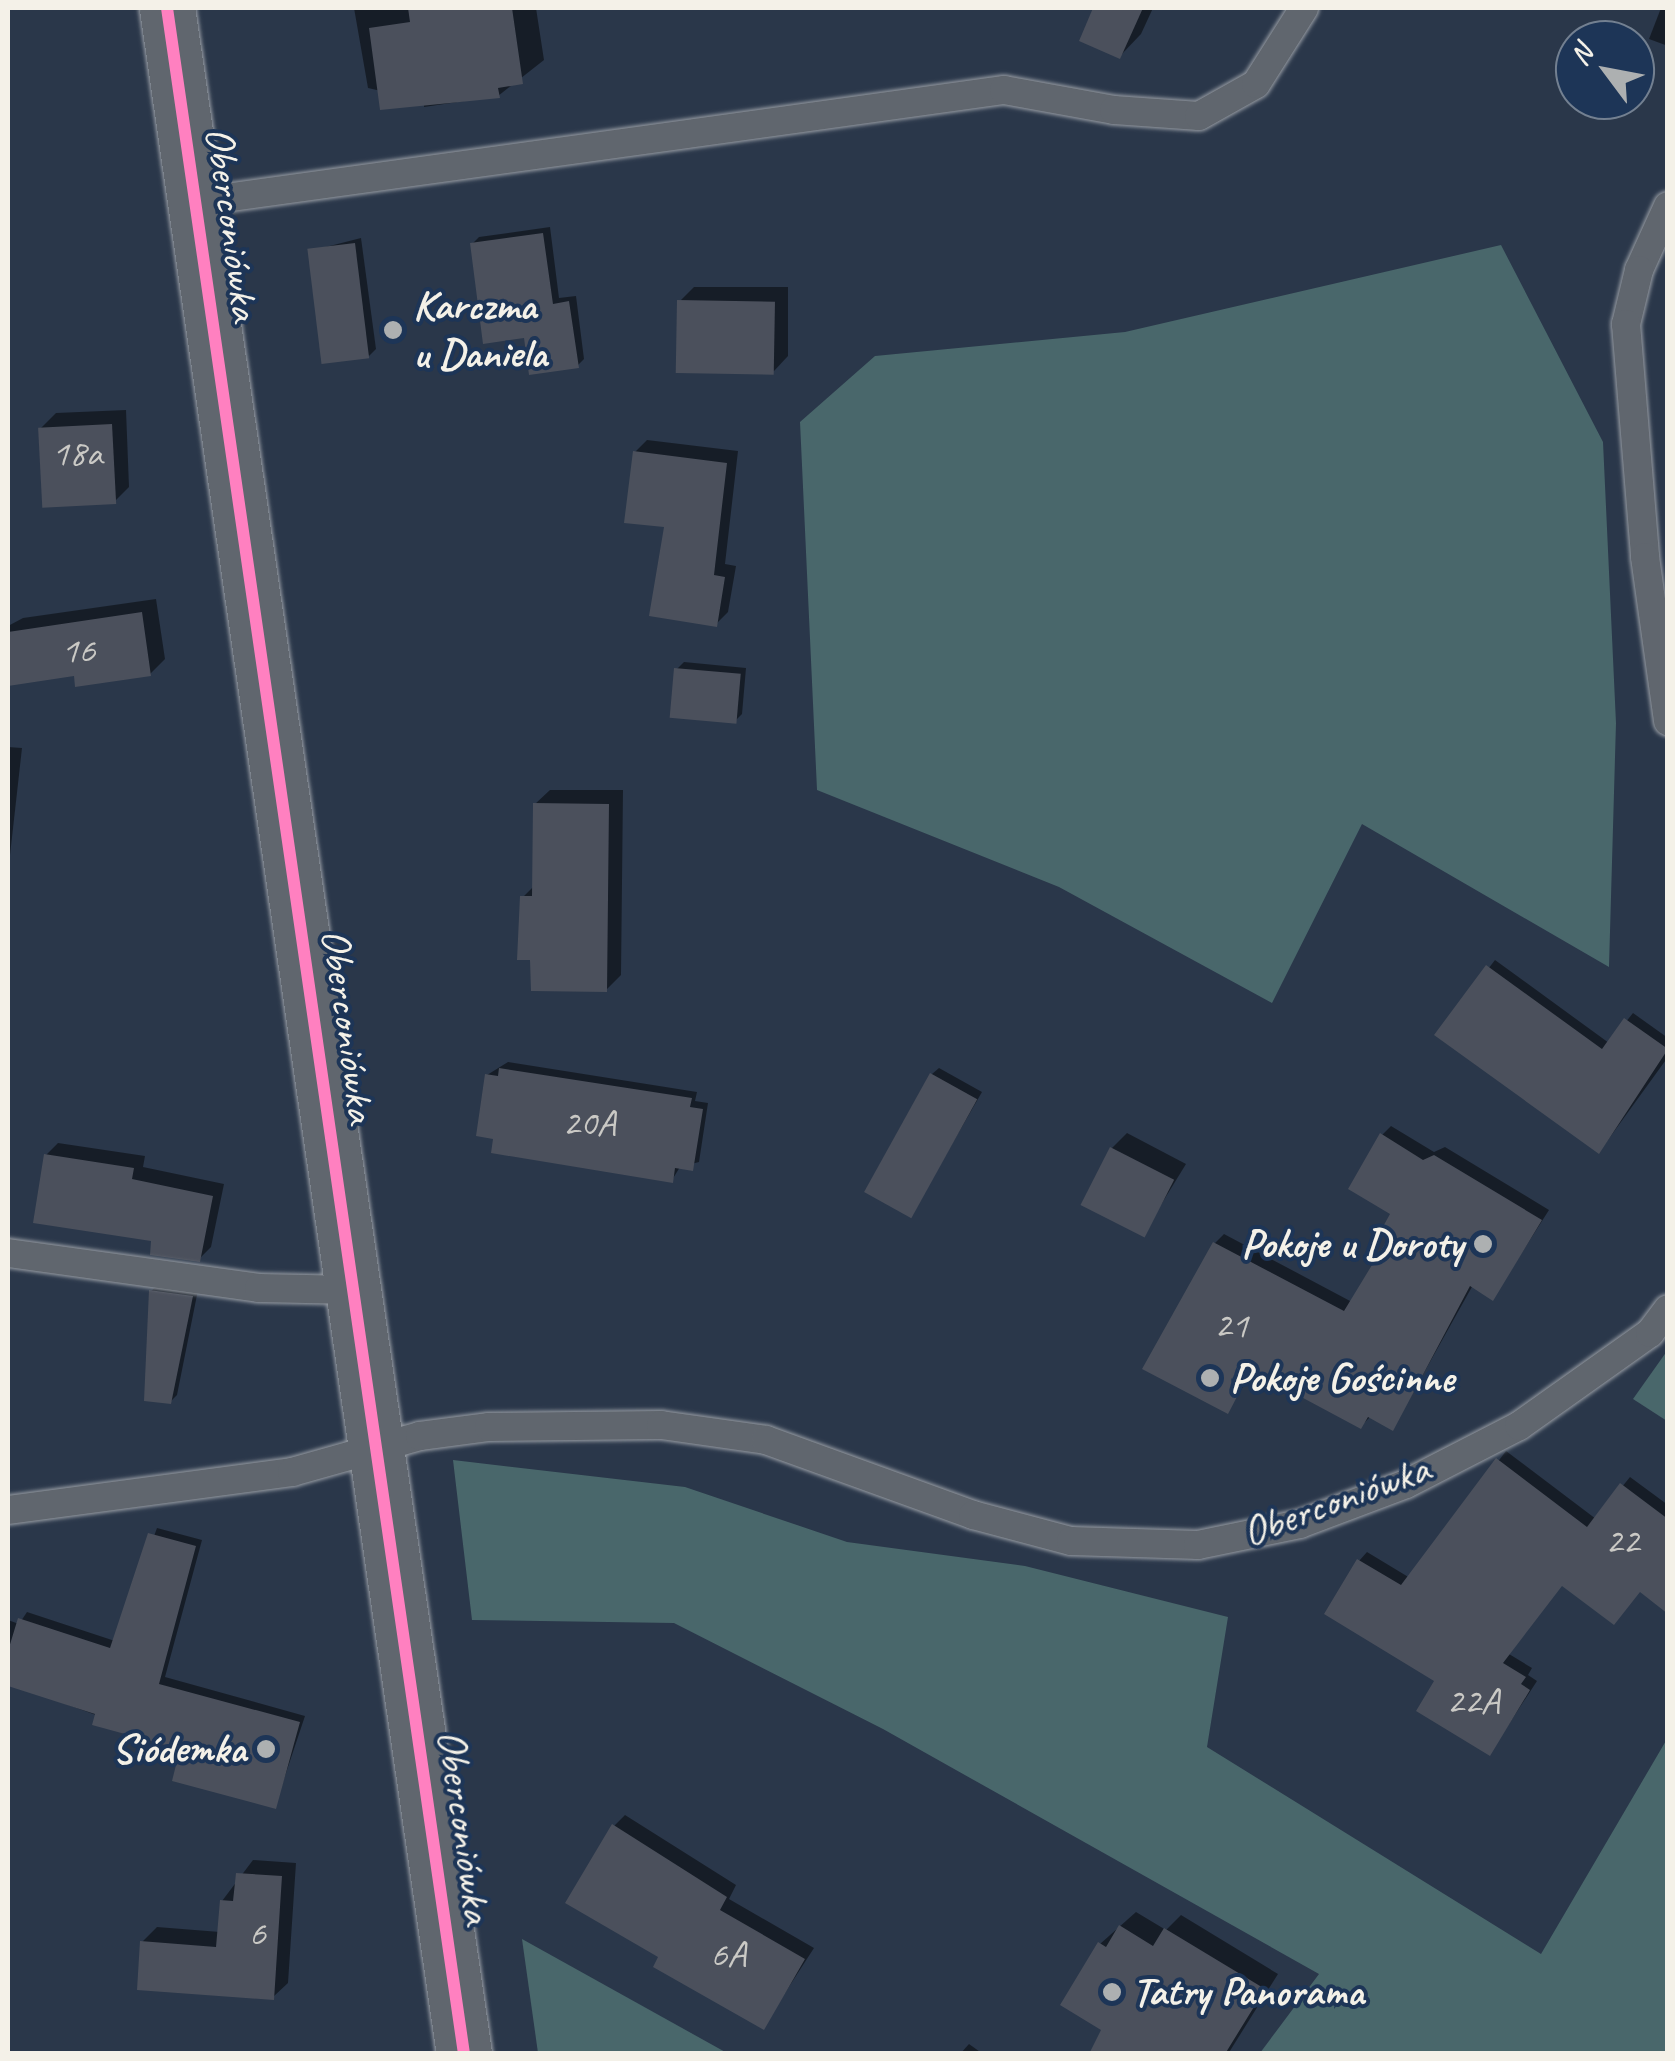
<!DOCTYPE html>
<html>
<head>
<meta charset="utf-8">
<style>
	body { margin:0 }
	#map { position:relative; width:1675px; height:2061px; overflow:hidden; background:#2a374a; font-family:Caveat,sans-serif }
	div>[style] { position:absolute }
	.green>* { inset:0; background:#49676b }
	.shadow>* { inset:0; background:#0007 }
	.building>* { inset:0; background:#4b505c; transform-origin:0 0 }
	.roads { filter:drop-shadow(0 0 2px #979ca3) drop-shadow(0 0 2px #979ca3) }
	.service>* { height:28px; margin:-14px; padding:0 14px; transform-origin:14px; border-radius:14px; background:#60666e }
	.tertiary>* { height:55px; margin:-27.5px; padding:0 27.5px; transform-origin:27.5px; border-radius:27.5px; background:#60666e }
	.cycleway>* { height:12px; margin:-6px; padding:0 6px; transform-origin:6px; border-radius:6px; background:#ff80c0 }
	.dots>* { width:28px; height:28px; translate:-50% -50%; box-sizing:border-box; border:5px solid #1d3557; border-radius:50% }
	span { translate:-50% -50%; white-space:nowrap; text-align:center; line-height:1.15; -webkit-text-stroke:8px #1d3557; paint-order:stroke }
	.number-label { font-size:38px; color:#cac9c5 }
	.number-label span { -webkit-text-stroke-width:0 }
	.street-label { font-size:42px; color:#f4f1e8 }
	.poi-label { font-size:42px; color:#f4f1e8; font-weight:700 }
	.left { translate:0 -50%; text-align:left }
	.right { translate:-100% -50%; text-align:right }
	.frame { position:absolute; inset:0; border:10px solid #f4f1e8; pointer-events:none }
	.north { position:absolute; left:1555px; top:20px; width:100px; height:100px; box-sizing:border-box; background:#1d3557; border:2px solid #738091; border-radius:50%; rotate:302deg; font-size:28px; font-weight:700; line-height:40px; text-align:center; color:#f4f1e8 }
	.north::after { content:''; display:block; margin:auto; width:35px; height:45px; background:#adb0b1; clip-path:polygon(50% 0,100% 100%,50% 72%,0 100%) }
</style>
</head>
<body>
<div id="map">
	<div class="green">
		<div style="clip-path:polygon(1501px 245px,1603px 442px,1616px 723px,1609px 967px,1362px 824px,1272px 1003px,1059px 887px,817px 790px,800px 422px,875px 356px,1125px 332px)"></div>
		<div style="clip-path:polygon(1667px 1351px,1667px 1421px,1633px 1399px)"></div>
		<div style="clip-path:polygon(453px 1460px,685px 1487px,847px 1542px,1025px 1566px,1228px 1617px,1207px 1747px,1541px 1954px,1667px 1739px,1667px 2053px,1260px 2053px,1319px 1974px,883px 1729px,674px 1623px,472px 1620px)"></div>
		<div style="clip-path:polygon(522px 1939px,727px 2053px,538px 2053px)"></div>
	</div>
	<div class="shadow">
		<div style="clip-path:polygon(354px 8px,536px 8px,544px 60px,498px 96px,424px 107px,424px 101px,368px 88px)"></div>
		<div style="clip-path:polygon(1096px 8px,1153px 8px,1141px 34px,1120px 56px,1082px 40px)"></div>
		<div style="clip-path:polygon(1661px 8px,1668px 8px,1668px 46px,1649px 39px)"></div>
		<div style="clip-path:polygon(550px 227px,559px 298px,576px 296px,584px 359px,577px 366px,526px 335px,472px 244px,479px 237px)"></div>
		<div style="clip-path:polygon(361px 238px,376px 349px,369px 356px,310px 251px)"></div>
		<div style="clip-path:polygon(694px 287px,788px 287px,788px 356px,774px 371px,679px 302px)"></div>
		<div style="clip-path:polygon(126px 410px,129px 487px,114px 502px,41px 428px,56px 413px)"></div>
		<div style="clip-path:polygon(647px 440px,738px 451px,725px 564px,736px 566px,728px 612px,716px 624px,635px 452px)"></div>
		<div style="clip-path:polygon(156px 599px,165px 659px,150px 674px,76px 673px,8px 683px,8px 626px,23px 618px)"></div>
		<div style="clip-path:polygon(684px 662px,746px 668px,742px 714px,736px 720px,677px 669px)"></div>
		<div style="clip-path:polygon(8px 747px,22px 748px,8px 873px)"></div>
		<div style="clip-path:polygon(550px 790px,623px 790px,621px 975px,606px 990px,523px 897px,535px 885px,535px 804px)"></div>
		<div style="clip-path:polygon(1495px 960px,1609px 1043px,1633px 1013px,1668px 1038px,1668px 1057px,1605px 1144px,1438px 1034px)"></div>
		<div style="clip-path:polygon(508px 1062px,697px 1092px,695px 1101px,708px 1103px,699px 1162px,680px 1167px,672px 1180px,487px 1075px)"></div>
		<div style="clip-path:polygon(939px 1068px,982px 1092px,911px 1215px,932px 1074px)"></div>
		<div style="clip-path:polygon(1391px 1126px,1434px 1152px,1445px 1147px,1549px 1210px,1493px 1298px,1473px 1285px,1393px 1428px,1371px 1416px,1361px 1426px,1254px 1369px,1228px 1411px,1215px 1243px,1224px 1234px,1352px 1302px,1393px 1237px,1382px 1135px)"></div>
		<div style="clip-path:polygon(1127px 1133px,1186px 1164px,1143px 1234px,1112px 1148px)"></div>
		<div style="clip-path:polygon(58px 1143px,145px 1156px,143px 1167px,224px 1184px,211px 1247px,199px 1259px,153px 1239px,46px 1155px)"></div>
		<div style="clip-path:polygon(158px 1285px,198px 1290px,177px 1395px,170px 1402px,151px 1291px)"></div>
		<div style="clip-path:polygon(1506px 1451px,1596px 1519px,1630px 1477px,1668px 1505px,1668px 1554px,1563px 1583px,1509px 1654px,1532px 1668px,1528px 1675px,1537px 1681px,1490px 1753px,1359px 1561px,1367px 1552px,1410px 1578px)"></div>
		<div style="clip-path:polygon(157px 1528px,202px 1540px,165px 1677px,305px 1716px,275px 1806px,184px 1747px,8px 1683px,8px 1620px,19px 1624px,27px 1612px,115px 1641px)"></div>
		<div style="clip-path:polygon(625px 1815px,736px 1885px,729px 1899px,814px 1948px,763px 2027px,662px 1956px,614px 1826px)"></div>
		<div style="clip-path:polygon(253px 1860px,296px 1863px,288px 1983px,273px 1997px,142px 1942px,157px 1927px,220px 1932px,222px 1901px)"></div>
		<div style="clip-path:polygon(1136px 1912px,1166px 1930px,1181px 1915px,1278px 1974px,1228px 2054px,1092px 2054px,1104px 2029px,1100px 1944px)"></div>
		<div style="clip-path:polygon(969px 2044px,983px 2054px,960px 2054px)"></div>
	</div>
	<div class="building">
		<div style="clip-path:polygon(408px 8px,512px 8px,523px 84px,498px 88px,500px 98px,380px 110px,369px 28px,410px 22px)"></div>
		<div style="clip-path:polygon(1093px 8px,1143px 8px,1120px 59px,1079px 41px)"></div>
		<div style="clip-path:polygon(543px 233px,553px 304px,569px 301px,579px 368px,529px 375px,524px 338px,483px 344px,470px 243px)"></div>
		<div style="left:355px;top:243px;width:116px;height:48px;rotate:83deg"></div>
		<div style="left:677px;top:300px;width:98px;height:73px;rotate:1deg"></div>
		<div style="left:112px;top:424px;width:80px;height:74px;rotate:87deg"></div>
		<div style="clip-path:polygon(633px 451px,727px 463px,714px 575px,725px 577px,717px 627px,649px 616px,664px 527px,624px 523px)"></div>
		<div style="clip-path:polygon(142px 612px,151px 676px,75px 687px,74px 676px,8px 686px,8px 632px)"></div>
		<div style="left:674px;top:668px;width:67px;height:50px;rotate:5deg"></div>
		<div style="clip-path:polygon(533px 803px,609px 804px,607px 992px,531px 991px,530px 960px,517px 960px,520px 896px,532px 896px)"></div>
		<div style="clip-path:polygon(1486px 965px,1602px 1049px,1624px 1018px,1668px 1049px,1599px 1154px,1434px 1035px)"></div>
		<div style="clip-path:polygon(499px 1068px,692px 1098px,690px 1107px,703px 1109px,693px 1171px,675px 1168px,673px 1183px,491px 1153px,493px 1139px,476px 1136px,485px 1074px,498px 1076px)"></div>
		<div style="left:930px;top:1073px;width:54px;height:136px;rotate:29deg"></div>
		<div style="clip-path:polygon(1380px 1133px,1423px 1160px,1434px 1155px,1542px 1220px,1493px 1301px,1470px 1286px,1393px 1431px,1368px 1417px,1361px 1429px,1251px 1370px,1228px 1414px,1142px 1369px,1213px 1242px,1344px 1311px,1389px 1237px,1380px 1232px,1390px 1214px,1348px 1189px)"></div>
		<div style="left:1110px;top:1147px;width:72px;height:65px;rotate:27deg"></div>
		<div style="clip-path:polygon(44px 1154px,134px 1168px,132px 1179px,213px 1196px,200px 1262px,150px 1255px,151px 1241px,33px 1223px)"></div>
		<div style="clip-path:polygon(149px 1290px,193px 1296px,171px 1404px,144px 1401px)"></div>
		<div style="clip-path:polygon(1496px 1458px,1587px 1527px,1620px 1483px,1668px 1519px,1668px 1614px,1640px 1592px,1614px 1625px,1562px 1586px,1503px 1663px,1526px 1677px,1521px 1684px,1530px 1690px,1490px 1756px,1416px 1711px,1434px 1681px,1324px 1614px,1357px 1559px,1401px 1585px)"></div>
		<div style="clip-path:polygon(148px 1533px,196px 1546px,159px 1684px,300px 1722px,276px 1809px,172px 1781px,180px 1749px,92px 1725px,95px 1714px,8px 1686px,8px 1651px,18px 1618px,110px 1648px)"></div>
		<div style="clip-path:polygon(612px 1824px,727px 1897px,720px 1910px,805px 1959px,764px 2030px,653px 1967px,658px 1957px,565px 1903px)"></div>
		<div style="clip-path:polygon(236px 1873px,282px 1876px,274px 2000px,137px 1990px,140px 1941px,216px 1947px,220px 1900px,233px 1901px)"></div>
		<div style="clip-path:polygon(1119px 1925px,1153px 1946px,1164px 1928px,1265px 1989px,1225px 2054px,1089px 2054px,1101px 2030px,1060px 2005px,1098px 1942px,1106px 1947px)"></div>
	</div>
	<div class="roads">
		<div class="service">
			<div style="left:196px;top:202px;width:816px;rotate:-7.89deg"></div>
			<div style="left:1004px;top:90px;width:112px;rotate:10.3deg"></div>
			<div style="left:1114px;top:110px;width:85px;rotate:4deg"></div>
			<div style="left:1199px;top:116px;width:65px;rotate:-29.3deg"></div>
			<div style="left:1256px;top:84px;width:90px;rotate:-57.7deg"></div>
			<div style="left:1668px;top:206px;width:70px;rotate:114.4deg"></div>
			<div style="left:1639px;top:270px;width:56px;rotate:103.5deg"></div>
			<div style="left:1626px;top:324px;width:234px;rotate:85.3deg"></div>
			<div style="left:1645px;top:557px;width:166px;rotate:82deg"></div>
			<div style="left:8px;top:1253px;width:253px;rotate:7.9deg"></div>
			<div style="left:259px;top:1288px;width:94px;rotate:1.2deg"></div>
			<div style="left:8px;top:1510px;width:287px;rotate:-7.6deg"></div>
			<div style="left:292px;top:1472px;width:133px;rotate:-15.7deg"></div>
			<div style="left:420px;top:1436px;width:70px;rotate:-7.4deg"></div>
			<div style="left:489px;top:1427px;width:172px;rotate:-0.7deg"></div>
			<div style="left:661px;top:1425px;width:106px;rotate:8.1deg"></div>
			<div style="left:766px;top:1440px;width:220px;rotate:19.9deg"></div>
			<div style="left:973px;top:1515px;width:101px;rotate:14.9deg"></div>
			<div style="left:1071px;top:1541px;width:127px;rotate:1.8deg"></div>
			<div style="left:1198px;top:1545px;width:104px;rotate:-11.6deg"></div>
			<div style="left:1300px;top:1524px;width:113px;rotate:-20.7deg"></div>
			<div style="left:1406px;top:1484px;width:127px;rotate:-27.2deg"></div>
			<div style="left:1519px;top:1426px;width:161px;rotate:-35.4deg"></div>
			<div style="left:1650px;top:1333px;width:30px;rotate:-53deg"></div>
		</div>
		<div class="tertiary">
			<div style="left:167px;top:8px;width:2067px;rotate:81.74deg"></div>
		</div>
	</div>
	<div class="cycleway">
		<div style="left:167px;top:8px;width:2067px;rotate:81.74deg"></div>
	</div>
	<div class="dots">
		<div style="left:393px;top:330px;background:#adb0b1"></div>
		<div style="left:1483px;top:1244px;background:#adb0b1"></div>
		<div style="left:1210px;top:1378px;background:#adb0b1"></div>
		<div style="left:266px;top:1749px;background:#adb0b1"></div>
		<div style="left:1112px;top:1992px;background:#adb0b1"></div>
	</div>
	<div class="number-label">
		<span style="left:77px;top:453px">18a</span>
		<span style="left:78px;top:650px">16</span>
		<span style="left:589px;top:1123px">20A</span>
		<span style="left:1231px;top:1325px">21</span>
		<span style="left:1622px;top:1541px">22</span>
		<span style="left:1473px;top:1701px">22A</span>
		<span style="left:257px;top:1933px">6</span>
		<span style="left:728px;top:1954px">6A</span>
	</div>
	<div class="street-label">
		<span style="left:232px;top:224px;rotate:82deg">Oberconiówka</span>
		<span style="left:348px;top:1026px;rotate:82deg">Oberconiówka</span>
		<span style="left:1336px;top:1501px;rotate:-20deg">Oberconiówka</span>
		<span style="left:464px;top:1827px;rotate:82deg">Oberconiówka</span>
	</div>
	<div class="poi-label">
		<span class="left" style="left:413px;top:330px">Karczma<br>u Daniela</span>
		<span class="right" style="left:1463px;top:1244px">Pokoje u Doroty</span>
		<span class="left" style="left:1230px;top:1378px">Pokoje Gościnne</span>
		<span class="right" style="left:246px;top:1749px">Siódemka</span>
		<span class="left" style="left:1132px;top:1992px">Tatry Panorama</span>
	</div>
	<div class="frame"></div>
	<div class="north">N</div>
</div>
</body>
</html>
